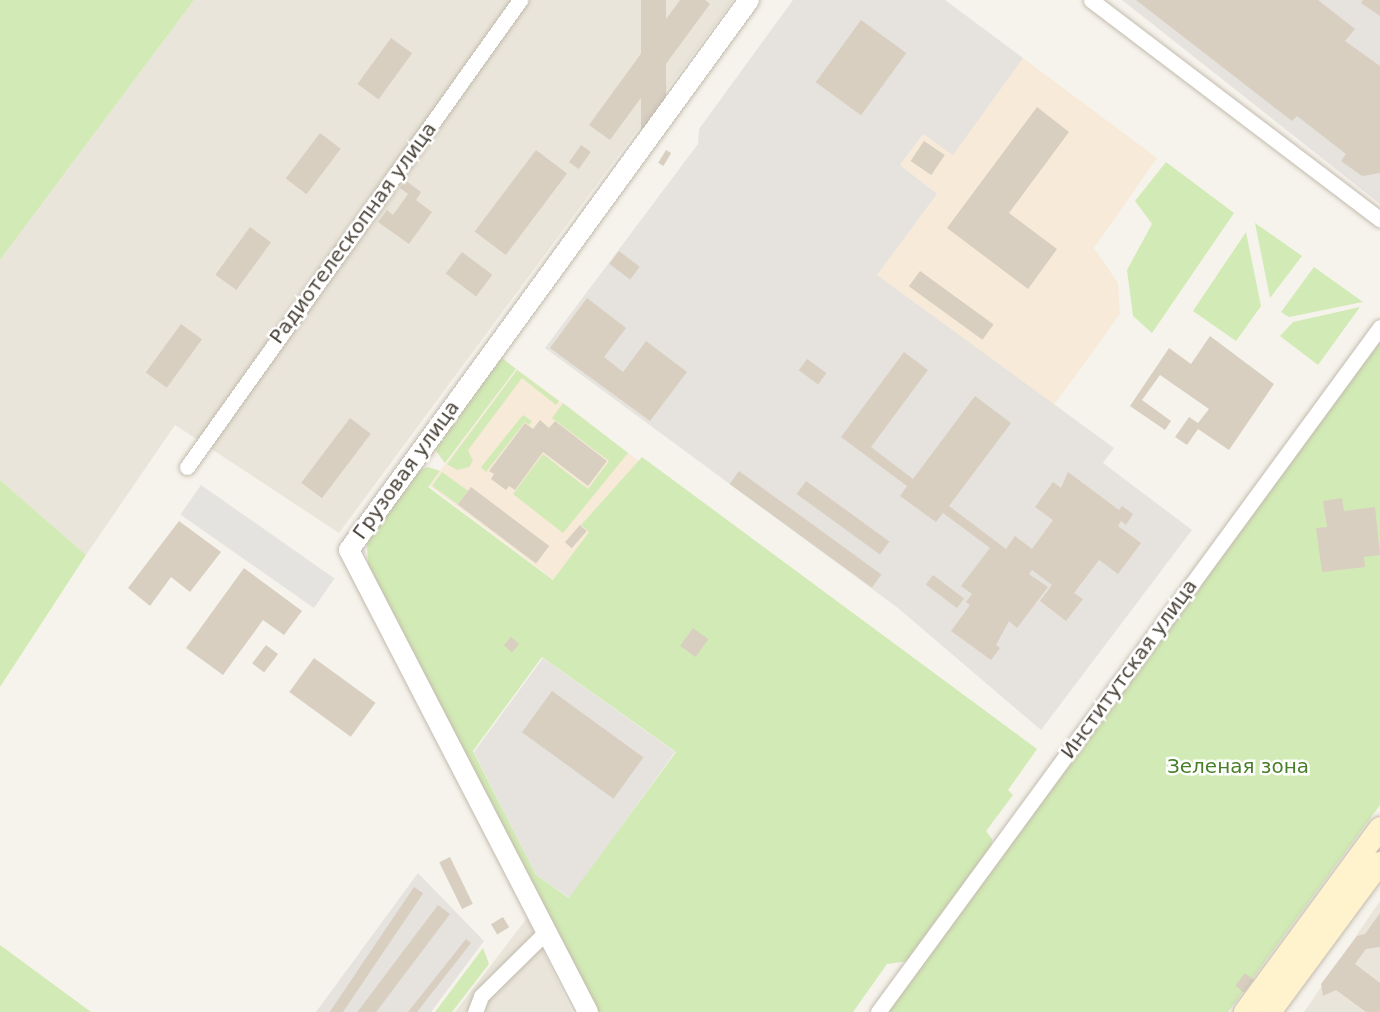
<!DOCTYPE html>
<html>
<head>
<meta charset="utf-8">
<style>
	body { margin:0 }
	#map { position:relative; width:1380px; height:1012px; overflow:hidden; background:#f6f3ec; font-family:"DejaVu Sans",sans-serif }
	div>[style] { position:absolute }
	.residential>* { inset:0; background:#eae5da }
	.commercial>* { inset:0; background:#f7ead8; transform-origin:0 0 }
	.industrial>* { inset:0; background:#e6e2dd }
	.green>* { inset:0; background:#d2eab5; transform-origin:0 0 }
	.parking>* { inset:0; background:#e5e3e0; transform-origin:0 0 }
	.building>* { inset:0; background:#d8cfc1; transform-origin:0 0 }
	.roads { filter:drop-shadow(0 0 2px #c2bbae) drop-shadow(0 0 2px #c2bbae) }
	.minor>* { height:15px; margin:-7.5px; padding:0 7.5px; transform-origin:7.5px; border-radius:7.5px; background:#fff }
	.tertiary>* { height:20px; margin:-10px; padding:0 10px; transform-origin:10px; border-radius:10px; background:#fff }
	.secondary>* { height:22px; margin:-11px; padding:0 11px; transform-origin:11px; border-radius:11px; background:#fff3cd }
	span { translate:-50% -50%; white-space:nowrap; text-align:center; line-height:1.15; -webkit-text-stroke:5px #fff; paint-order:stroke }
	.street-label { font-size:20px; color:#4b4439 }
	.park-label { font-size:20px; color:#4a7f2a }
</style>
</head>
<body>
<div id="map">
	<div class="residential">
		<div style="clip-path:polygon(194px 0,733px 0,339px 533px,175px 425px,86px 555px,0 480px,0 260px)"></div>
		<div style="clip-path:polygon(1380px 901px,1380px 1012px,1304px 1012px)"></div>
		<div style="clip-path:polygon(527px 918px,572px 1012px,455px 1012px)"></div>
	</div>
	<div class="commercial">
		<div style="clip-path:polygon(1023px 58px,1157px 158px,1094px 248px,1118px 283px,1120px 314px,1054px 405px,877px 275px,937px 194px,900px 165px,923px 134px,953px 154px)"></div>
		<div style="left:517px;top:369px;width:156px;height:146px;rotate:37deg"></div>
	</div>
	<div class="industrial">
		<div style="clip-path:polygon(793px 0,945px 0,1023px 58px,953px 155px,923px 134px,900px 165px,937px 194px,877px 275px,1114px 448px,1103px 463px,1192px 530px,1041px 730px,898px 608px,545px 348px,698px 144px,699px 129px)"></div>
		<div style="clip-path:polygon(1122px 0,1380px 0,1380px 204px)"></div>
		<div style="clip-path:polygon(543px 658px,675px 752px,570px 898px,536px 875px,474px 752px)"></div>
		<div style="clip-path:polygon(418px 873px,484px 941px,431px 1012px,316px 1012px)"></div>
	</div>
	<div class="green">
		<div style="clip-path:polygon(0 0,194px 0,0 260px)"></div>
		<div style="clip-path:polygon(1166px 162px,1234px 213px,1152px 333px,1133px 316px,1127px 270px,1152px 224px,1135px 201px)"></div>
		<div style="clip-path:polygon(1255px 223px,1302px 256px,1270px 298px)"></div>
		<div style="clip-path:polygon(1246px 232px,1261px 306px,1236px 341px,1193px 311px)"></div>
		<div style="clip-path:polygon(1314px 267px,1363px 302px,1289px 317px,1281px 312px)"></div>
		<div style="clip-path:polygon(1360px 307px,1318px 365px,1280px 336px,1293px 322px)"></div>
		<div style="clip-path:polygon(1380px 339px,1380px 805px,1228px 1012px,888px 1012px)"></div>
		<div style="clip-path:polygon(497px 354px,516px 369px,445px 463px,436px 451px,437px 442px)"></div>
		<div style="clip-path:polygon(517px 370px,559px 401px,556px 405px,522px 378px,468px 450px,473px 461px,469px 467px,457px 470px,447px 464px)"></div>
		<div style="clip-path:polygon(563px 403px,628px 453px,563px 533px,513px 494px,543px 454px,588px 489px,609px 461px,552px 418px)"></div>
		<div style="clip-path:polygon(523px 415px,532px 421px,529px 425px,525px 422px,486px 472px,481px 467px)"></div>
		<div style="clip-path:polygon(evenodd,642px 457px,1037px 749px,1008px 790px,1013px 795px,986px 831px,992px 839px,991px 852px,908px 961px,887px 964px,853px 1012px,599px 1012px,368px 568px,367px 541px,416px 471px,428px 467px,440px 471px,428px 487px,553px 580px,589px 532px,581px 525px,642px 457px,542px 657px,676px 752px,569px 898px,536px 875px,473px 751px,542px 657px)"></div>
		<div style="left:442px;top:472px;width:32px;height:17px;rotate:36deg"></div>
		<div style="clip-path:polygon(0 480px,86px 555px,0 687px)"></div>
		<div style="clip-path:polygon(0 945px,91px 1012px,0 1012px)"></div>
		<div style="clip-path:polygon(483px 948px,489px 964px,452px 1012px,435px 1012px)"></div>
	</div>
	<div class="parking">
		<div style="left:201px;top:485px;width:163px;height:36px;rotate:35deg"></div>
	</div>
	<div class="building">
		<div style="left:641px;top:0;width:25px;height:133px"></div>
		<div style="clip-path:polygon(680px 0,705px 0,710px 4px,610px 140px,589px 125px)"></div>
		<div style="clip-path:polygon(1136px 0,1318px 0,1355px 29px,1345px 41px,1380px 66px,1380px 173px,1362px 176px,1341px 161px,1346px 154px,1297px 116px,1292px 121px)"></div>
		<div style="clip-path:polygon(1363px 0,1380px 0,1380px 16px,1361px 3px)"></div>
		<div style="left:861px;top:20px;width:56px;height:77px;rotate:36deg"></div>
		<div style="left:391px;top:38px;width:26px;height:57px;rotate:36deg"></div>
		<div style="clip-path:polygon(1037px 107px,1069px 132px,1009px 213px,1057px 249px,1028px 289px,947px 228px)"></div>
		<div style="left:320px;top:133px;width:26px;height:57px;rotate:37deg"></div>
		<div style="left:924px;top:141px;width:25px;height:24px;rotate:34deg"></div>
		<div style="left:581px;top:145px;width:12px;height:21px;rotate:35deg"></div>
		<div style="left:536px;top:150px;width:39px;height:102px;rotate:37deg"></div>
		<div style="left:666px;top:150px;width:6px;height:15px;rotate:31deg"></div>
		<div style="clip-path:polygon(405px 180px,421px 192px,416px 200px,432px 212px,409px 244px,378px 222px,387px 210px,393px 215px,408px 194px,400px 188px)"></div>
		<div style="left:250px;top:227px;width:26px;height:59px;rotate:36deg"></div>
		<div style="left:619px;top:251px;width:26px;height:16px;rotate:37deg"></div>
		<div style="left:462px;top:252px;width:38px;height:27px;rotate:37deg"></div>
		<div style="left:920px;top:271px;width:91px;height:19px;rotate:36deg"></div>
		<div style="clip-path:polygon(587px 298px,626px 328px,604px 357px,623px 372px,646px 341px,687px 372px,650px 421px,550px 348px)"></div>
		<div style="left:181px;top:324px;width:26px;height:60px;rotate:36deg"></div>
		<div style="clip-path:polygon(1210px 336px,1274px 384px,1229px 450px,1198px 429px,1187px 445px,1175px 437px,1189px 417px,1198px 423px,1209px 409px,1160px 375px,1142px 400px,1171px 421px,1165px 430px,1130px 406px,1169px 348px,1191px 364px)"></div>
		<div style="clip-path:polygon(904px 352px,928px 370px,871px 447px,913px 479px,975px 396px,1011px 423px,949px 506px,1006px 549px,1015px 536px,1032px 549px,1053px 520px,1035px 507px,1053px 482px,1061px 488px,1068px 472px,1119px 510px,1122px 506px,1133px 514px,1126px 525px,1121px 521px,1118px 526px,1141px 543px,1118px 574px,1099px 560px,1074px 593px,1083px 599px,1066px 621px,1040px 601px,1052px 585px,1032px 570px,1029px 574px,1048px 587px,1017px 628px,1009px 621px,996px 645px,1000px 648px,991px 660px,951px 631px,970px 605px,966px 602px,972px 594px,961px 586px,990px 548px,943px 513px,936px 522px,900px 496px,907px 486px,841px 437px)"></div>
		<div style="left:807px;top:359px;width:24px;height:14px;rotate:36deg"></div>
		<div style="left:350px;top:418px;width:26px;height:81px;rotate:37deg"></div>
		<div style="clip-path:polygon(540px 420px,549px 428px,555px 421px,607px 461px,588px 486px,543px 452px,515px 490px,509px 486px,506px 490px,491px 479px,494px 474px,489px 471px,525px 423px,533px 429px)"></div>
		<div style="left:739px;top:471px;width:176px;height:16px;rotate:36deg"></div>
		<div style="left:806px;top:481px;width:103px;height:16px;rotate:36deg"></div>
		<div style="left:471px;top:487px;width:98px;height:22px;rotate:37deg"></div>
		<div style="clip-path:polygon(1342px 498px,1344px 511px,1375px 507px,1380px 555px,1364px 557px,1365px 567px,1322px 572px,1316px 528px,1327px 527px,1323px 501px)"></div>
		<div style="clip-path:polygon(179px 521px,221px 552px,190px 592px,171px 577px,150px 606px,128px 588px)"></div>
		<div style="left:580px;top:525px;width:9px;height:23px;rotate:41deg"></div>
		<div style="clip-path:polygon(244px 568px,302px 611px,284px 635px,263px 620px,223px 675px,186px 648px)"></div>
		<div style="left:933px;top:575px;width:39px;height:12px;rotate:37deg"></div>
		<div style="left:693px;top:628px;width:19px;height:22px;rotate:36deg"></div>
		<div style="left:511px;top:637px;width:11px;height:11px;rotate:41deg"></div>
		<div style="left:266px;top:645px;width:15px;height:23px;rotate:37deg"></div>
		<div style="left:314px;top:658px;width:76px;height:42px;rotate:36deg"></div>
		<div style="left:552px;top:691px;width:113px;height:51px;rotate:36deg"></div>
		<div style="left:450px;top:857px;width:52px;height:12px;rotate:64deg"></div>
		<div style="left:414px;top:887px;width:11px;height:156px;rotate:34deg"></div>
		<div style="left:438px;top:905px;width:15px;height:134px;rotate:37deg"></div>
		<div style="clip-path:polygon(1380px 913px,1380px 947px,1366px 949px,1355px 964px,1380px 983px,1380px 1012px,1366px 1012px,1336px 990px,1323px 996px,1321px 984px,1357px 936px,1365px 934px)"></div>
		<div style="left:503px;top:917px;width:12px;height:14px;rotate:59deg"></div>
		<div style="clip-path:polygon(466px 939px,471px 943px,417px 1012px,408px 1012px)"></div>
		<div style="left:1245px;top:973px;width:11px;height:16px;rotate:38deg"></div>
	</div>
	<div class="roads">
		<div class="minor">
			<div style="left:1091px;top:0;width:363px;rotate:37.2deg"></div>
			<div style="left:187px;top:467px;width:574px;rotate:-54.51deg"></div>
			<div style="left:475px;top:1012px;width:17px;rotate:-69deg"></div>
			<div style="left:481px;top:996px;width:93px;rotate:-44.6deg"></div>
			<div style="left:878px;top:1012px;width:849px;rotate:-53.76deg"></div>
		</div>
		<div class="tertiary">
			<div style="left:588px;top:1012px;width:520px;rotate:-117.35deg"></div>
			<div style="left:349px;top:550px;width:680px;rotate:-53.97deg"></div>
		</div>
		<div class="secondary">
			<div style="left:1245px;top:1012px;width:228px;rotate:-53.7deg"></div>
			<div style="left:1270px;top:1012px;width:185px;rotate:-53.6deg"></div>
		</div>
	</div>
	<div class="street-label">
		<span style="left:353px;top:233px;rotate:-54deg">Радиотелескопная улица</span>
		<span style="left:406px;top:470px;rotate:-54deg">Грузовая улица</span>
		<span style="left:1129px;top:669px;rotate:-54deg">Институтская улица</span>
	</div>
	<div class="park-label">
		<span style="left:1238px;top:766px">Зеленая зона</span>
	</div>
</div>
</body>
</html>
